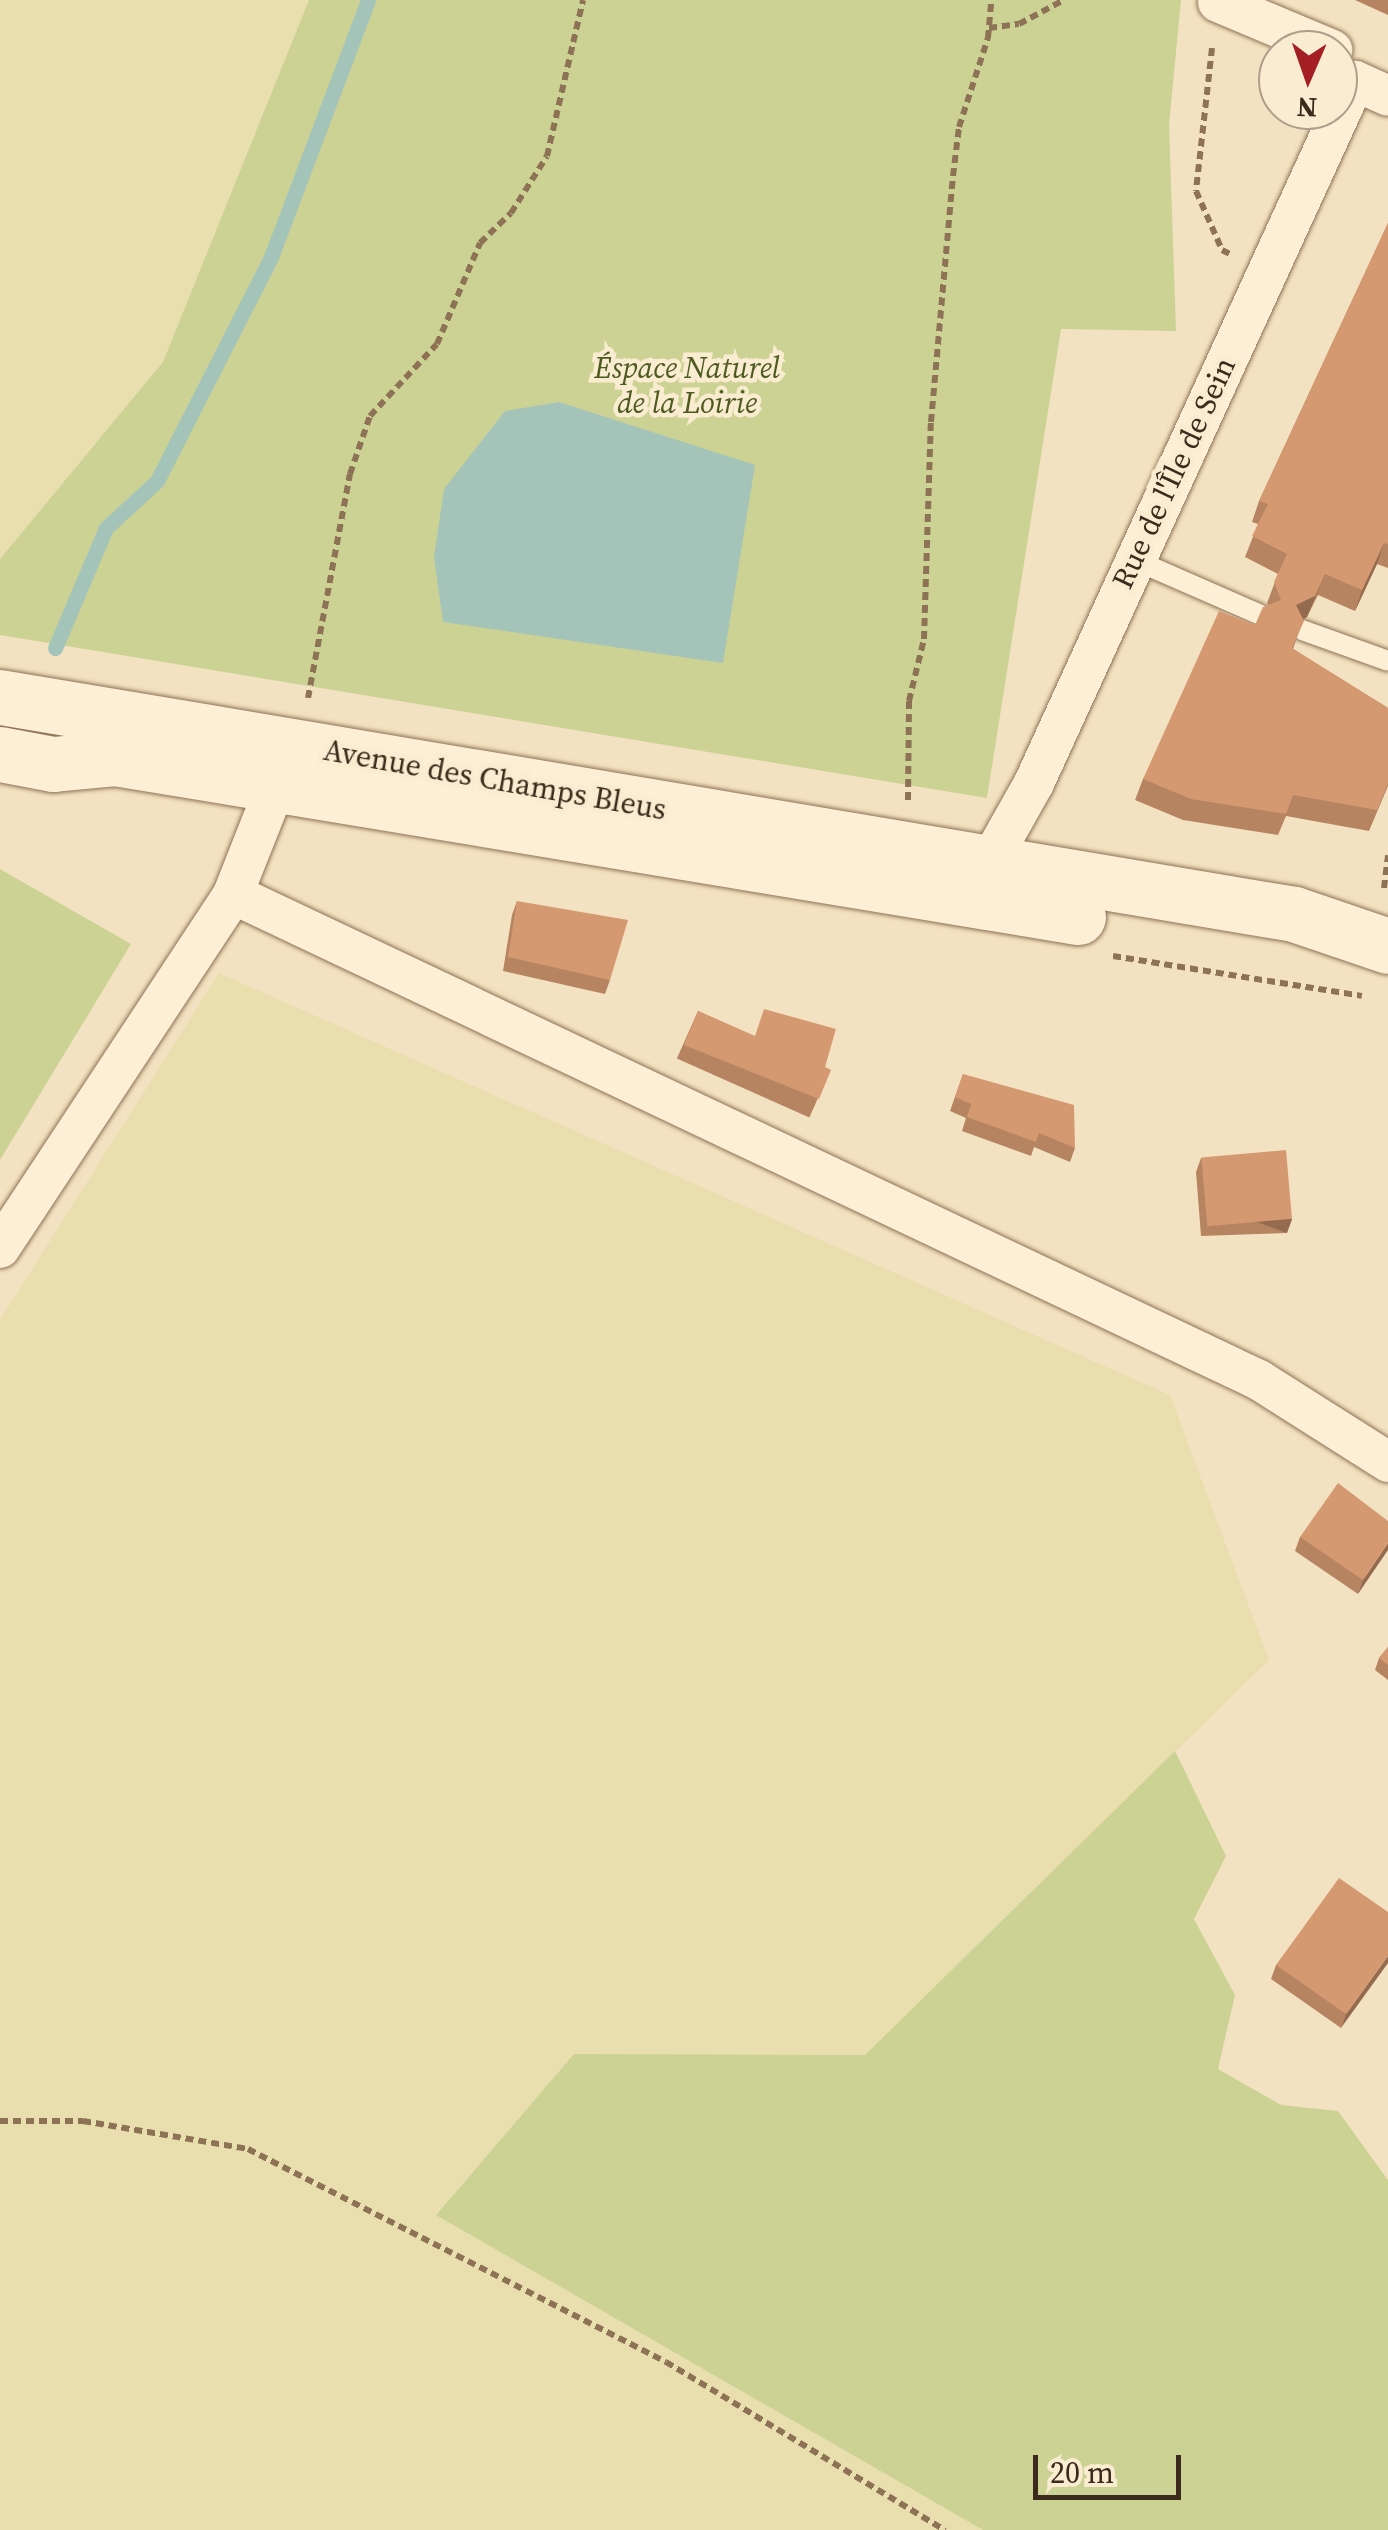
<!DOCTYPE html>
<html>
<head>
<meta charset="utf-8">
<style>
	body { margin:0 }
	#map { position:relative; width:1388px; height:2530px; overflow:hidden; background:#f3e2c1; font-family:"Source Serif 4",serif }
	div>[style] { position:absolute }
	.farmland>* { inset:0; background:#e9dead }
	.green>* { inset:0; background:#ccd293 }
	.water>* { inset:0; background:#a4c4ba }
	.stream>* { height:15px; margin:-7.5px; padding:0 7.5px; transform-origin:7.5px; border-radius:7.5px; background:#a4c4ba }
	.path>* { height:6px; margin-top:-3px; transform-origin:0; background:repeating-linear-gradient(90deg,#8e7256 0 8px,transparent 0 13px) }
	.roads { filter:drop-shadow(0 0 2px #8e7256) drop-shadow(0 0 2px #8e7256) }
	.lane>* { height:20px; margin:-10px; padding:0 10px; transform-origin:10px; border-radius:10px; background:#fcefd5 }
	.street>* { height:40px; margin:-20px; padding:0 20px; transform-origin:20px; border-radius:20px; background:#fcefd5 }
	.secondary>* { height:55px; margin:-27.5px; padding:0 27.5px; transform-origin:27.5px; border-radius:27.5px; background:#fcefd5 }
	.wall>* { inset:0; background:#b78462; transform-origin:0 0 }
	.shaded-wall>* { inset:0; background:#956b50; transform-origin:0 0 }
	.building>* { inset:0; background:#d59972; transform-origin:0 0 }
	span { translate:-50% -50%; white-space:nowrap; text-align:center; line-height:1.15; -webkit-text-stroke:9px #f9ecd1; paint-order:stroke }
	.park-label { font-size:30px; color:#4e5b20; font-style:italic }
	.street-label { font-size:30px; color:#3c2b1c }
	.north { position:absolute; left:1258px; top:30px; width:100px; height:100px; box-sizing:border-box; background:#f9ecd1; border:2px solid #ad9f89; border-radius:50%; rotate:182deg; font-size:28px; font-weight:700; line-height:40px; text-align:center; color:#3c2b1c }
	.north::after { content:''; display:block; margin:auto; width:35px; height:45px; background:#a41f24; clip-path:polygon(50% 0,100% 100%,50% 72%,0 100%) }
	.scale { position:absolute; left:1033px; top:2455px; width:148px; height:45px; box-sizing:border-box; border:5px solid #3c2b1c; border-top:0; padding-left:12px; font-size:30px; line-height:35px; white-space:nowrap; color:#3c2b1c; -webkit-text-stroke:8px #f9ecd1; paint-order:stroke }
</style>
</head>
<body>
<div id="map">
	<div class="farmland">
		<div style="clip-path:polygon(0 0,309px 0,163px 362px,0 559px)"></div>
		<div style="clip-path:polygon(219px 973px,1170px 1395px,1269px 1660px,865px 2055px,574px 2055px,436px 2214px,983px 2530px,0 2530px,0 1320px)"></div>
	</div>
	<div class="green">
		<div style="clip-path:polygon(309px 0,1181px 0,1169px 125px,1176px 331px,1061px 329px,987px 798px,0 635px,0 559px,163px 362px)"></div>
		<div style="clip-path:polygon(0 869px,131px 944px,0 1160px)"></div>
		<div style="clip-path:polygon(1175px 1751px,1226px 1856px,1194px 1919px,1235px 1995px,1218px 2069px,1281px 2105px,1338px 2111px,1388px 2180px,1388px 2530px,983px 2530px,436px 2215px,574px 2054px,865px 2055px)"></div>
	</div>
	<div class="water">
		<div style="clip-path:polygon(559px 402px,755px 465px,723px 663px,443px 622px,434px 557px,444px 489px,505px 411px)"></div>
	</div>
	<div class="stream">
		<div style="left:55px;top:648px;width:130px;rotate:-67deg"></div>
		<div style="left:106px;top:528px;width:69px;rotate:-42.7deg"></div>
		<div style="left:157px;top:481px;width:251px;rotate:-63deg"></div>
		<div style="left:271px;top:257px;width:275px;rotate:-69.3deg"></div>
	</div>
	<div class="path">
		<div style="left:989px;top:28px;width:30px;rotate:-8deg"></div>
		<div style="left:1019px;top:24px;width:51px;rotate:-28.1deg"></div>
		<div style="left:1212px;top:48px;width:144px;rotate:96.4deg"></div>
		<div style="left:1196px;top:191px;width:64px;rotate:66.2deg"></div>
		<div style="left:1222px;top:250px;width:9px;rotate:27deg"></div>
		<div style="left:308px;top:698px;width:228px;rotate:-79.4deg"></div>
		<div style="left:350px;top:474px;width:61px;rotate:-71deg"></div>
		<div style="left:370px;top:416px;width:98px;rotate:-47.1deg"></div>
		<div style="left:437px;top:344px;width:110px;rotate:-66.9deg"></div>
		<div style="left:480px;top:243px;width:43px;rotate:-44.1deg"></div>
		<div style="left:511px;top:213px;width:67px;rotate:-57.7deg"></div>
		<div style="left:547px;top:156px;width:160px;rotate:-77deg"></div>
		<div style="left:908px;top:800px;width:99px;rotate:-89.4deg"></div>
		<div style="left:909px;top:701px;width:64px;rotate:-76.4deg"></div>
		<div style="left:924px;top:639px;width:217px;rotate:-88.2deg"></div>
		<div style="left:931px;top:422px;width:247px;rotate:-84.9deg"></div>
		<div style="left:953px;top:176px;width:49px;rotate:-83deg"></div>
		<div style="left:959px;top:127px;width:94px;rotate:-72deg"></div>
		<div style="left:988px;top:38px;width:38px;rotate:-85deg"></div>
		<div style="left:1384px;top:888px;width:33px;rotate:-83deg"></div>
		<div style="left:1113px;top:956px;width:252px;rotate:9.1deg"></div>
		<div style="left:0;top:2121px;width:83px"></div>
		<div style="left:83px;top:2121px;width:167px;rotate:9.6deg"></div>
		<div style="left:248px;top:2149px;width:469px;rotate:27deg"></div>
		<div style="left:666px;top:2362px;width:326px;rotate:31.1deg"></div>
	</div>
	<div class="roads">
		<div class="lane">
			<div style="left:1135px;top:560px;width:137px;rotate:23.6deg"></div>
			<div style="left:1302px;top:630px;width:91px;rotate:19.8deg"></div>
		</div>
		<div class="street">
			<div style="left:1218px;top:2px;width:124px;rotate:22.8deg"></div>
			<div style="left:989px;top:863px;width:92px;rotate:-60.6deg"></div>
			<div style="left:1034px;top:783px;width:772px;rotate:-65.43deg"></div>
			<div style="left:1355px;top:81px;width:36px;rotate:24deg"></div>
			<div style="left:233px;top:894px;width:1135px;rotate:25.35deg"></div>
			<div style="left:1259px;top:1380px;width:153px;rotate:32.4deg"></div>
			<div style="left:0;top:1248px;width:424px;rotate:-56.6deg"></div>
			<div style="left:233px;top:894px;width:98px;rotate:-68.4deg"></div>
			<div style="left:269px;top:803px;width:44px;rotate:-84.8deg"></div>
		</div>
		<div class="secondary">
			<div style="left:0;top:697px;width:1312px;rotate:9.52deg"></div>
			<div style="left:1294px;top:914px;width:99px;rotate:18.8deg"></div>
			<div style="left:0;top:754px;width:54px;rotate:10.7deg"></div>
			<div style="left:53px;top:764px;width:62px;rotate:-5.5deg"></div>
			<div style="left:115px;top:758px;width:976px;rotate:9.38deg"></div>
		</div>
	</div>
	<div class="wall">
		<div style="clip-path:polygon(1355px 0,1388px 0,1388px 15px)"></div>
		<div style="clip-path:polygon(1388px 223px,1388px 568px,1377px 564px,1355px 611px,1318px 595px,1307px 617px,1303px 620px,1293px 649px,1388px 708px,1388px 786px,1369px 831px,1286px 816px,1278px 835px,1183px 820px,1135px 800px,1143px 779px,1255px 625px,1268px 605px,1267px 603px,1278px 574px,1245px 557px,1258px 524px,1252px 522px,1259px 501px)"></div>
		<div style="clip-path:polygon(517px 901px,610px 980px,605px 994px,503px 971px,512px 915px)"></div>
		<div style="left:698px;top:1011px;width:145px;height:52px;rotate:24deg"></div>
		<div style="clip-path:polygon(963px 1074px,1075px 1148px,1070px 1162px,1034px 1147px,1031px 1156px,962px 1131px,966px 1118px,950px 1111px)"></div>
		<div style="clip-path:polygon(1201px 1158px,1292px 1219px,1287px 1233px,1201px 1236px,1196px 1172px)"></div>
		<div style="clip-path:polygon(1388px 1521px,1358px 1594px,1295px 1551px,1300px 1537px)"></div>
		<div style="clip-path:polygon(1388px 1647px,1388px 1680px,1375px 1670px,1379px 1658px)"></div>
		<div style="clip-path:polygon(1388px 1912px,1341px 2028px,1271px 1979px,1276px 1965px)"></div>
	</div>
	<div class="shaded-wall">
		<div style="clip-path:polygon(1384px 543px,1377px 564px,1355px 611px,1362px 590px)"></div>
		<div style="clip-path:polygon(1325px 574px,1307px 617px,1289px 626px,1296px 605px)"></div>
		<div style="left:1292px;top:1219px;width:15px;height:86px;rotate:110deg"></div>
		<div style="clip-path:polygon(1388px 1543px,1388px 1550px,1358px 1594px,1363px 1580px)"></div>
		<div style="clip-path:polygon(1388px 1956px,1388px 1963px,1341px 2028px,1346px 2014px)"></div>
	</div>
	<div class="building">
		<div style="clip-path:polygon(1388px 223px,1388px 544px,1384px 543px,1362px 590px,1325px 574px,1315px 596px,1296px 605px,1304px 621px,1292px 648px,1388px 708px,1388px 783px,1377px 810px,1293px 795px,1286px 814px,1191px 799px,1143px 779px,1219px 611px,1255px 625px,1263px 607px,1281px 600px,1274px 582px,1287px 554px,1252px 536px,1268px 504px,1259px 501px)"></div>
		<div style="clip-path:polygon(517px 901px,628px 920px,610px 980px,508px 957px)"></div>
		<div style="clip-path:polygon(764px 1009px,836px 1029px,825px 1067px,831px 1070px,819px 1099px,684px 1045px,698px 1011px,755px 1036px)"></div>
		<div style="clip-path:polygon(963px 1074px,1074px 1105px,1075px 1148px,1039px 1133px,1036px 1142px,967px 1117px,971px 1104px,955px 1097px)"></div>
		<div style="left:1286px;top:1150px;width:69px;height:85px;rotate:85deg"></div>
		<div style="clip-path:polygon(1338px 1483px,1388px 1521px,1388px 1543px,1363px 1580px,1300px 1537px)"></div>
		<div style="clip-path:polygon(1388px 1647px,1388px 1665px,1379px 1658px)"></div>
		<div style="clip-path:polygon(1339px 1878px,1388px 1912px,1388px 1956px,1346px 2014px,1276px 1965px)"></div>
	</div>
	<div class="park-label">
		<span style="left:687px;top:385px">Éspace Naturel<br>de la Loirie</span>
	</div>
	<div class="street-label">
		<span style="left:1174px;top:473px;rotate:-65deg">Rue de l'Île de Sein</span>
		<span style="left:495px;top:780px;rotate:10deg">Avenue des Champs Bleus</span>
	</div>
	<div class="north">N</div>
	<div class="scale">20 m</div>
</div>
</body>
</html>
